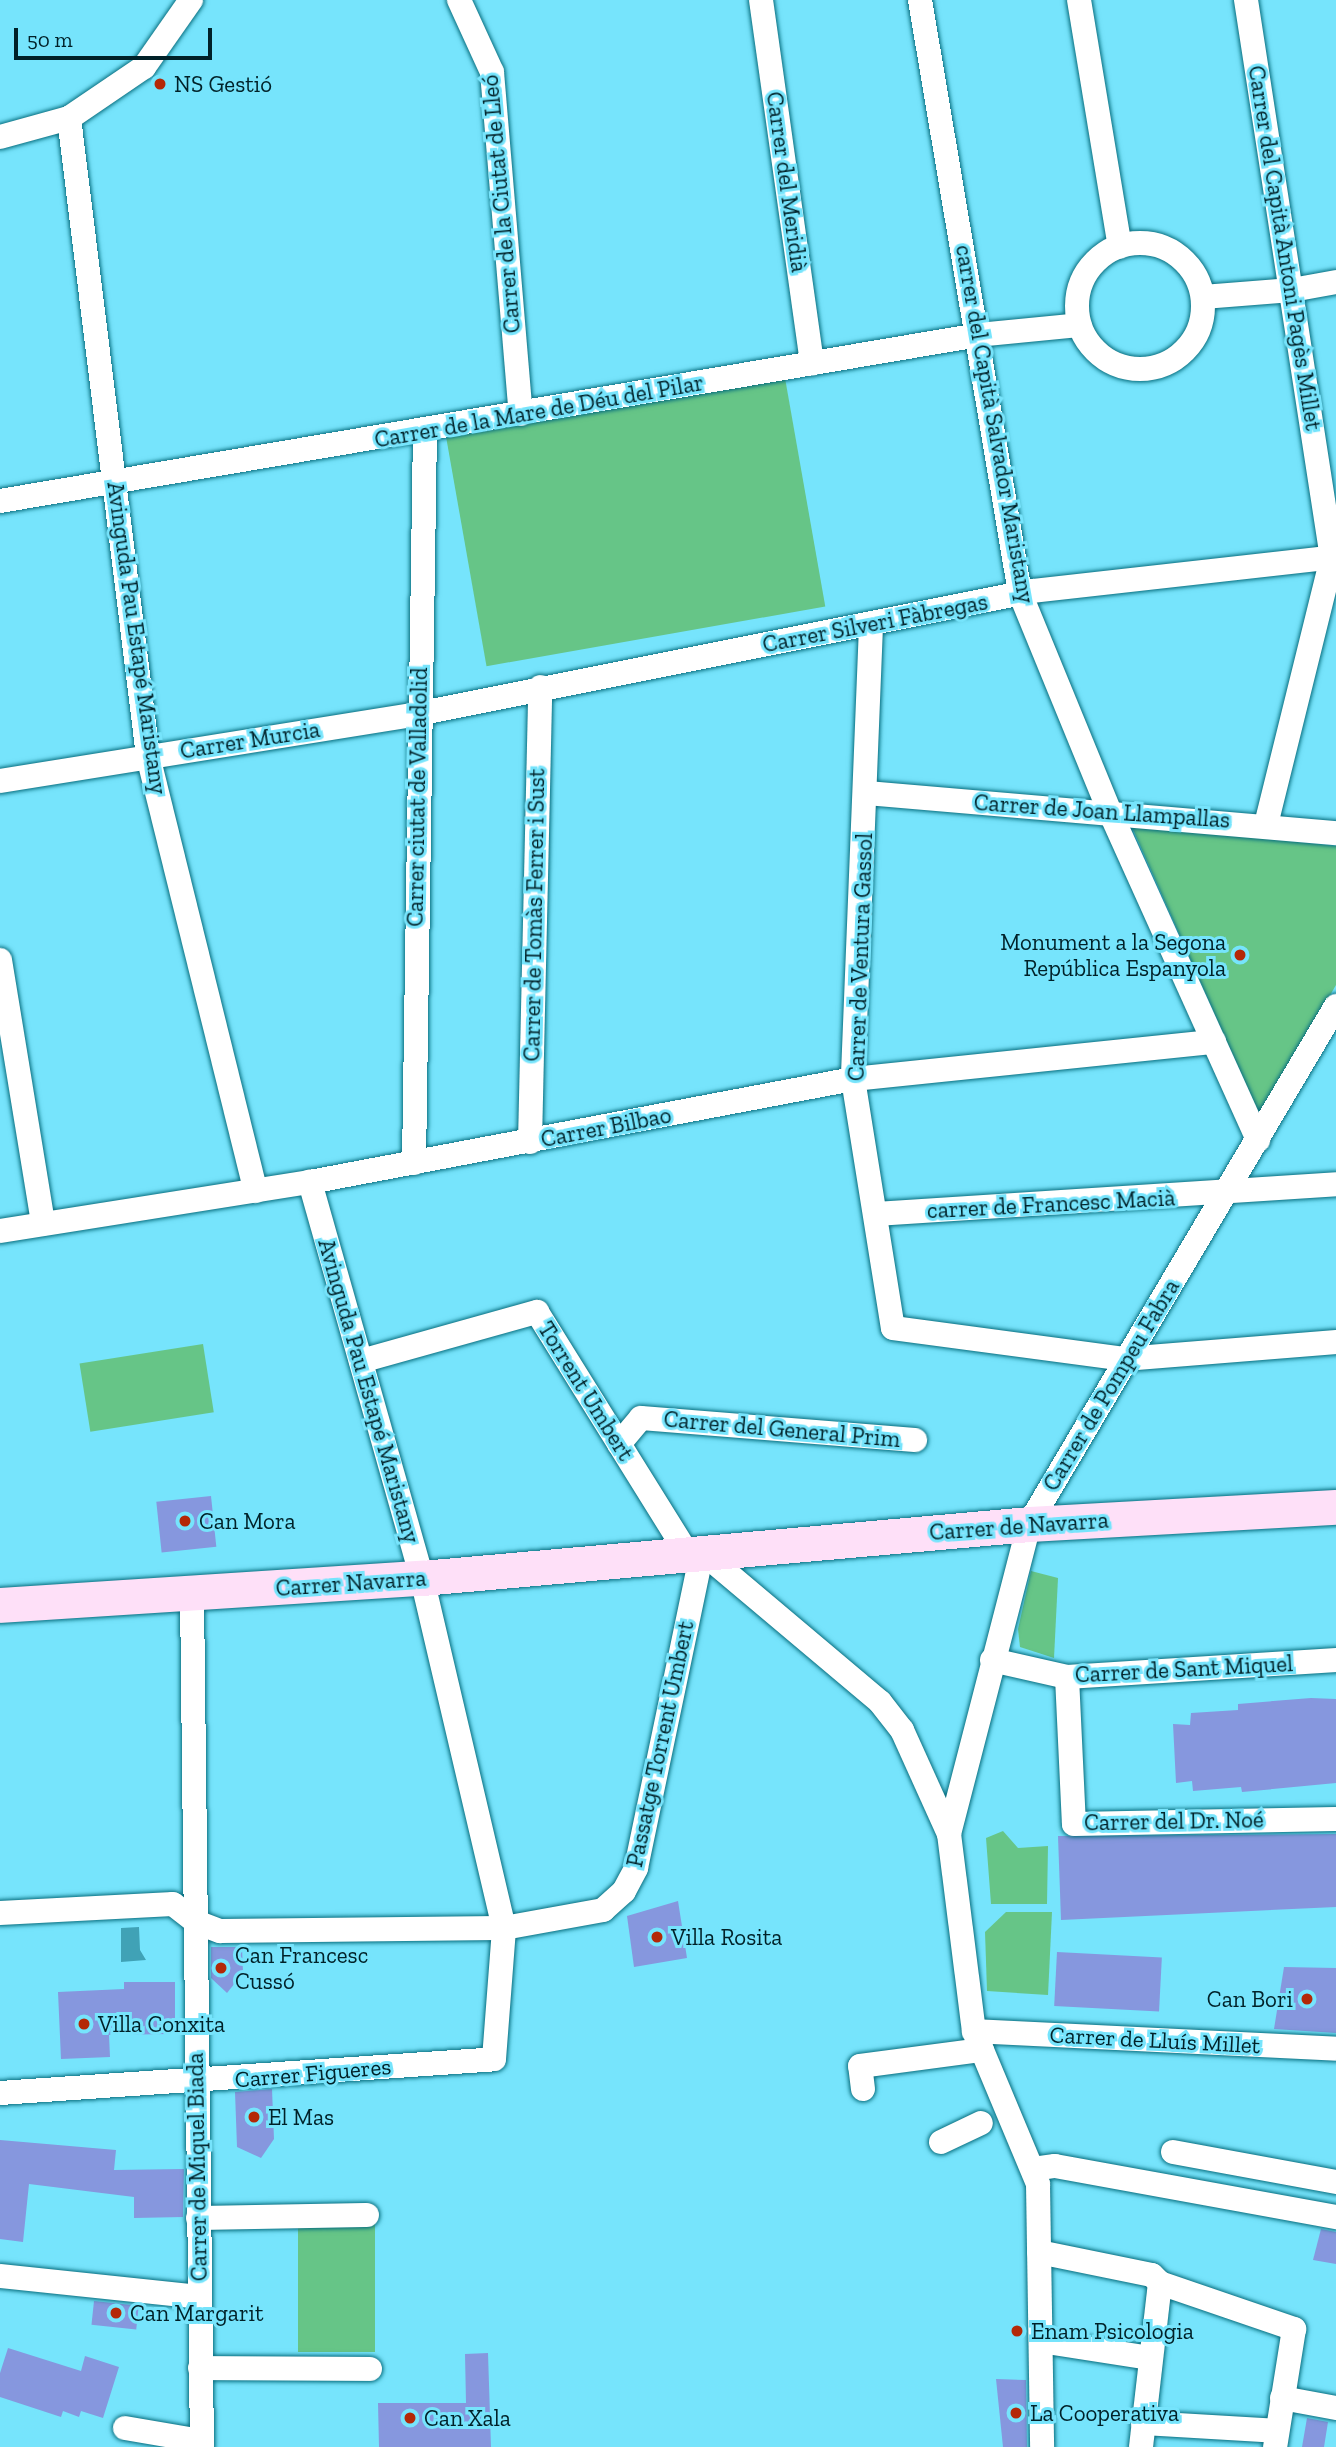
<!DOCTYPE html>
<html>
<head>
<meta charset="utf-8">
<style>
	body { margin:0 }
	#map { position:relative; width:1336px; height:2447px; overflow:hidden; background:#76e4fc; font-family:"Zilla Slab",serif }
	div>[style] { position:absolute }
	.green>* { inset:0; background:#66c587; transform-origin:0 0 }
	.water>* { inset:0; background:#40a2b6 }
	.building>* { inset:0; background:#8697de; transform-origin:0 0 }
	.roads { filter:drop-shadow(0 0 2px #086e7f) drop-shadow(0 0 2px #086e7f) }
	.street>* { height:24px; margin:-12px; padding:0 12px; transform-origin:12px; border-radius:12px; background:#fff }
	.street>.ring { margin:-12px; padding:0; box-sizing:content-box; background:none; border:24px solid #fff; border-radius:50% }
	.secondary>* { height:35px; margin:-17.5px; padding:0 17.5px; transform-origin:17.5px; border-radius:17.5px; background:#fee0f8 }
	.dots>* { width:19px; height:19px; translate:-50% -50%; box-sizing:border-box; border:4px solid #76e4fc; border-radius:50% }
	span { translate:-50% -50%; white-space:nowrap; text-align:center; line-height:1.15; -webkit-text-stroke:6px #76e4fc; paint-order:stroke }
	.poi-label { font-size:23px; color:#002128 }
	.left { translate:0 -50%; text-align:left }
	.right { translate:-100% -50%; text-align:right }
	.street-label { font-size:23px; color:#002128 }
	.scale { position:absolute; left:14px; top:28px; width:198px; height:32px; box-sizing:border-box; border:4px solid #002128; border-top:0; padding-left:9px; font-size:21px; line-height:24px; white-space:nowrap; color:#002128; -webkit-text-stroke:5px #76e4fc; paint-order:stroke }
</style>
</head>
<body>
<div id="map">
	<div class="green">
		<div style="left:785px;top:378px;width:232px;height:344px;rotate:80deg"></div>
		<div style="clip-path:polygon(1131px 825px,1336px 846px,1336px 985px,1260px 1116px)"></div>
		<div style="left:203px;top:1344px;width:69px;height:125px;rotate:81deg"></div>
		<div style="clip-path:polygon(1031px 1571px,1058px 1578px,1054px 1658px,1020px 1647px,1018px 1629px)"></div>
		<div style="clip-path:polygon(1003px 1831px,1018px 1848px,1048px 1846px,1047px 1904px,991px 1904px,986px 1838px)"></div>
		<div style="clip-path:polygon(1006px 1912px,1052px 1912px,1048px 1995px,987px 1991px,985px 1932px)"></div>
		<div style="left:375px;top:2220px;width:132px;height:77px;rotate:90deg"></div>
	</div>
	<div class="water">
		<div style="clip-path:polygon(139px 1927px,140px 1950px,146px 1960px,121px 1962px,121px 1928px)"></div>
	</div>
	<div class="building">
		<div style="left:211px;top:1496px;width:51px;height:55px;rotate:84deg"></div>
		<div style="clip-path:polygon(1311px 1698px,1336px 1699px,1336px 1783px,1242px 1792px,1241px 1787px,1193px 1791px,1192px 1781px,1176px 1783px,1173px 1724px,1190px 1725px,1191px 1713px,1238px 1710px,1238px 1704px)"></div>
		<div style="clip-path:polygon(1336px 1834px,1336px 1907px,1061px 1920px,1058px 1836px)"></div>
		<div style="clip-path:polygon(678px 1901px,687px 1958px,634px 1967px,627px 1916px)"></div>
		<div style="clip-path:polygon(211px 1947px,242px 1947px,243px 1973px,227px 1993px,211px 1978px)"></div>
		<div style="left:1057px;top:1952px;width:105px;height:54px;rotate:3deg"></div>
		<div style="clip-path:polygon(1284px 1967px,1336px 1968px,1336px 2033px,1274px 2029px)"></div>
		<div style="clip-path:polygon(124px 1982px,175px 1982px,175px 2019px,168px 2019px,168px 2034px,109px 2035px,110px 2057px,61px 2059px,58px 1992px,124px 1989px)"></div>
		<div style="clip-path:polygon(272px 2089px,274px 2139px,261px 2158px,237px 2147px,235px 2092px)"></div>
		<div style="clip-path:polygon(0 2140px,116px 2150px,114px 2170px,184px 2169px,183px 2217px,134px 2218px,134px 2197px,29px 2184px,23px 2242px,0 2239px)"></div>
		<div style="clip-path:polygon(1321px 2229px,1336px 2232px,1336px 2264px,1313px 2260px)"></div>
		<div style="left:94px;top:2301px;width:45px;height:24px;rotate:6deg"></div>
		<div style="clip-path:polygon(8px 2348px,81px 2371px,85px 2356px,119px 2367px,103px 2418px,81px 2411px,79px 2417px,63px 2411px,61px 2417px,0 2397px,0 2373px)"></div>
		<div style="clip-path:polygon(488px 2353px,491px 2447px,379px 2447px,378px 2403px,466px 2403px,465px 2354px)"></div>
		<div style="clip-path:polygon(996px 2379px,1026px 2380px,1027px 2447px,1003px 2447px)"></div>
		<div style="clip-path:polygon(1307px 2418px,1328px 2422px,1324px 2447px,1302px 2447px)"></div>
	</div>
	<div class="roads">
		<div class="street">
			<div style="left:459px;top:0;width:79px;rotate:65.4deg"></div>
			<div style="left:492px;top:72px;width:343px;rotate:85.2deg"></div>
			<div style="left:761px;top:0;width:367px;rotate:82deg"></div>
			<div style="left:920px;top:0;width:601px;rotate:80.43deg"></div>
			<div style="left:1020px;top:593px;width:237px;rotate:67.7deg"></div>
			<div style="left:1110px;top:812px;width:360px;rotate:65.7deg"></div>
			<div style="left:1079px;top:0;width:250px;rotate:80.6deg"></div>
			<div style="left:1246px;top:0;width:565px;rotate:81.24deg"></div>
			<div style="left:1332px;top:558px;width:274px;rotate:103.9deg"></div>
			<div style="left:69px;top:118px;width:643px;rotate:82.94deg"></div>
			<div style="left:148px;top:756px;width:448px;rotate:76.1deg"></div>
			<div style="left:0;top:137px;width:72px;rotate:-15.4deg"></div>
			<div style="left:69px;top:118px;width:91px;rotate:-34.2deg"></div>
			<div style="left:144px;top:67px;width:82px;rotate:-55deg"></div>
			<div class="ring" style="left:1077px;top:243px;width:102px;height:102px"></div>
			<div style="left:1203px;top:297px;width:89px;rotate:-4.5deg"></div>
			<div style="left:1292px;top:290px;width:45px;rotate:-10.3deg"></div>
			<div style="left:0;top:501px;width:992px;rotate:-9.63deg"></div>
			<div style="left:978px;top:335px;width:102px;rotate:-5.6deg"></div>
			<div style="left:871px;top:626px;width:453px;rotate:92.3deg"></div>
			<div style="left:853px;top:1079px;width:252px;rotate:80.9deg"></div>
			<div style="left:893px;top:1328px;width:233px;rotate:7.6deg"></div>
			<div style="left:1124px;top:1359px;width:213px;rotate:-4.6deg"></div>
			<div style="left:0;top:781px;width:422px;rotate:-9.1deg"></div>
			<div style="left:417px;top:714px;width:627px;rotate:-11.31deg"></div>
			<div style="left:1032px;top:591px;width:306px;rotate:-6.4deg"></div>
			<div style="left:867px;top:793px;width:471px;rotate:4.9deg"></div>
			<div style="left:0;top:960px;width:267px;rotate:80.7deg"></div>
			<div style="left:530px;top:1142px;width:455px;rotate:-88.7deg"></div>
			<div style="left:414px;top:1163px;width:731px;rotate:-89.14deg"></div>
			<div style="left:876px;top:1214px;width:461px;rotate:-3.7deg"></div>
			<div style="left:0;top:1231px;width:314px;rotate:-9deg"></div>
			<div style="left:310px;top:1182px;width:553px;rotate:-10.74deg"></div>
			<div style="left:853px;top:1079px;width:363px;rotate:-5.9deg"></div>
			<div style="left:361px;top:1361px;width:183px;rotate:-15.6deg"></div>
			<div style="left:537px;top:1312px;width:284px;rotate:58.1deg"></div>
			<div style="left:619px;top:1444px;width:34px;rotate:-50deg"></div>
			<div style="left:641px;top:1418px;width:275px;rotate:4.6deg"></div>
			<div style="left:192px;top:1594px;width:853px;rotate:89.33deg"></div>
			<div style="left:992px;top:1660px;width:77px;rotate:12.8deg"></div>
			<div style="left:1067px;top:1677px;width:270px;rotate:-3.6deg"></div>
			<div style="left:1067px;top:1677px;width:147px;rotate:87.3deg"></div>
			<div style="left:1074px;top:1824px;width:262px;rotate:-1.1deg"></div>
			<div style="left:949px;top:1834px;width:320px;rotate:-75.5deg"></div>
			<div style="left:1029px;top:1524px;width:602px;rotate:-59.35deg"></div>
			<div style="left:0;top:1913px;width:173px;rotate:-3deg"></div>
			<div style="left:173px;top:1904px;width:29px;rotate:38deg"></div>
			<div style="left:196px;top:1922px;width:26px;rotate:21deg"></div>
			<div style="left:220px;top:1931px;width:284px;rotate:-0.6deg"></div>
			<div style="left:504px;top:1928px;width:101px;rotate:-10.3deg"></div>
			<div style="left:603px;top:1910px;width:28px;rotate:-42deg"></div>
			<div style="left:624px;top:1891px;width:26px;rotate:-62deg"></div>
			<div style="left:636px;top:1868px;width:323px;rotate:-78.2deg"></div>
			<div style="left:702px;top:1552px;width:233px;rotate:40.1deg"></div>
			<div style="left:880px;top:1702px;width:36px;rotate:52deg"></div>
			<div style="left:902px;top:1730px;width:114px;rotate:65.7deg"></div>
			<div style="left:949px;top:1834px;width:199px;rotate:82.8deg"></div>
			<div style="left:974px;top:2031px;width:166px;rotate:67.3deg"></div>
			<div style="left:1038px;top:2184px;width:263px;rotate:89.1deg"></div>
			<div style="left:974px;top:2031px;width:362px;rotate:2.8deg"></div>
			<div style="left:863px;top:2089px;width:23px;rotate:-97deg"></div>
			<div style="left:860px;top:2066px;width:123px;rotate:-7.5deg"></div>
			<div style="left:0;top:2093px;width:495px;rotate:-3.9deg"></div>
			<div style="left:494px;top:2059px;width:131px;rotate:-85.6deg"></div>
			<div style="left:504px;top:1928px;width:359px;rotate:-103.2deg"></div>
			<div style="left:422px;top:1578px;width:412px;rotate:-105.8deg"></div>
			<div style="left:941px;top:2142px;width:44px;rotate:-25.4deg"></div>
			<div style="left:1173px;top:2152px;width:166px;rotate:10.4deg"></div>
			<div style="left:1033px;top:2169px;width:22px;rotate:-8deg"></div>
			<div style="left:1055px;top:2166px;width:286px;rotate:10.3deg"></div>
			<div style="left:198px;top:2218px;width:169px;rotate:-1deg"></div>
			<div style="left:1039px;top:2252px;width:115px;rotate:11.5deg"></div>
			<div style="left:1152px;top:2275px;width:11px;rotate:45deg"></div>
			<div style="left:1160px;top:2283px;width:142px;rotate:18.9deg"></div>
			<div style="left:1294px;top:2329px;width:120px;rotate:99.1deg"></div>
			<div style="left:0;top:2276px;width:200px;rotate:6deg"></div>
			<div style="left:1053px;top:2343px;width:91px;rotate:8.8deg"></div>
			<div style="left:200px;top:2368px;width:170px;rotate:0.3deg"></div>
			<div style="left:1282px;top:2398px;width:55px;rotate:10.5deg"></div>
			<div style="left:1143px;top:2423px;width:133px;rotate:3.4deg"></div>
			<div style="left:125px;top:2428px;width:77px;rotate:9.7deg"></div>
			<div style="left:1141px;top:2447px;width:165px;rotate:-83.4deg"></div>
		</div>
		<div class="secondary">
			<div style="left:0;top:1605px;width:423px;rotate:-3.7deg"></div>
			<div style="left:422px;top:1578px;width:609px;rotate:-5.08deg"></div>
			<div style="left:1029px;top:1524px;width:307px;rotate:-3.2deg"></div>
		</div>
	</div>
	<div class="dots">
		<div style="left:160px;top:84px;background:#b42807"></div>
		<div style="left:1240px;top:955px;background:#b42807"></div>
		<div style="left:185px;top:1521px;background:#b42807"></div>
		<div style="left:657px;top:1937px;background:#b42807"></div>
		<div style="left:221px;top:1968px;background:#b42807"></div>
		<div style="left:1307px;top:1999px;background:#b42807"></div>
		<div style="left:84px;top:2024px;background:#b42807"></div>
		<div style="left:254px;top:2117px;background:#b42807"></div>
		<div style="left:116px;top:2313px;background:#b42807"></div>
		<div style="left:1017px;top:2331px;background:#b42807"></div>
		<div style="left:1016px;top:2413px;background:#b42807"></div>
		<div style="left:410px;top:2418px;background:#b42807"></div>
	</div>
	<div class="poi-label">
		<span class="left" style="left:174px;top:84px">NS Gestió</span>
		<span class="right" style="left:1226px;top:955px">Monument a la Segona<br>República Espanyola</span>
		<span class="left" style="left:199px;top:1521px">Can Mora</span>
		<span class="left" style="left:671px;top:1937px">Villa Rosita</span>
		<span class="left" style="left:235px;top:1968px">Can Francesc<br>Cussó</span>
		<span class="right" style="left:1293px;top:1999px">Can Bori</span>
		<span class="left" style="left:98px;top:2024px">Villa Conxita</span>
		<span class="left" style="left:268px;top:2117px">El Mas</span>
		<span class="left" style="left:130px;top:2313px">Can Margarit</span>
		<span class="left" style="left:1031px;top:2331px">Enam Psicologia</span>
		<span class="left" style="left:1030px;top:2413px">La Cooperativa</span>
		<span class="left" style="left:424px;top:2418px">Can Xala</span>
	</div>
	<div class="street-label">
		<span style="left:787px;top:182px;rotate:82deg">Carrer del Meridià</span>
		<span style="left:501px;top:204px;rotate:-95deg">Carrer de la Ciutat de Lleó</span>
		<span style="left:1285px;top:248px;rotate:81deg">Carrer del Capità Antoni Pagès Millet</span>
		<span style="left:539px;top:411px;rotate:-10deg">Carrer de la Mare de Déu del Pilar</span>
		<span style="left:995px;top:424px;rotate:80deg">carrer del Capità Salvador Maristany</span>
		<span style="left:875px;top:623px;rotate:-11deg">Carrer Silveri Fàbregas</span>
		<span style="left:137px;top:638px;rotate:82deg">Avinguda Pau Estapé Maristany</span>
		<span style="left:250px;top:740px;rotate:-9deg">Carrer Murcia</span>
		<span style="left:417px;top:797px;rotate:-89deg">Carrer ciutat de Valladolid</span>
		<span style="left:1102px;top:811px;rotate:4deg">Carrer de Joan Llampallas</span>
		<span style="left:534px;top:915px;rotate:-89deg">Carrer de Tomàs Ferrer i Sust</span>
		<span style="left:860px;top:957px;rotate:-88deg">Carrer de Ventura Gassol</span>
		<span style="left:606px;top:1127px;rotate:-11deg">Carrer Bilbao</span>
		<span style="left:1051px;top:1204px;rotate:-3deg">carrer de Francesc Macià</span>
		<span style="left:1111px;top:1385px;rotate:-59deg">Carrer de Pompeu Fabra</span>
		<span style="left:369px;top:1391px;rotate:74deg">Avinguda Pau Estapé Maristany</span>
		<span style="left:586px;top:1391px;rotate:58deg">Torrent Umbert</span>
		<span style="left:782px;top:1429px;rotate:5deg">Carrer del General Prim</span>
		<span style="left:1019px;top:1526px;rotate:-4deg">Carrer de Navarra</span>
		<span style="left:351px;top:1583px;rotate:-4deg">Carrer Navarra</span>
		<span style="left:1184px;top:1669px;rotate:-3deg">Carrer de Sant Miquel</span>
		<span style="left:660px;top:1744px;rotate:-78deg">Passatge Torrent Umbert</span>
		<span style="left:1174px;top:1821px;rotate:-1deg">Carrer del Dr. Noé</span>
		<span style="left:1155px;top:2040px;rotate:3deg">Carrer de Lluís Millet</span>
		<span style="left:313px;top:2073px;rotate:-5deg">Carrer Figueres</span>
		<span style="left:197px;top:2167px;rotate:-91deg">Carrer de Miquel Biada</span>
	</div>
	<div class="scale">50 m</div>
</div>
</body>
</html>
